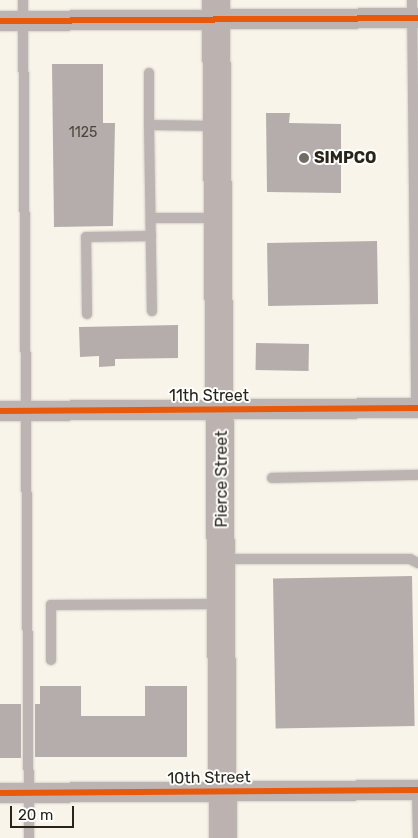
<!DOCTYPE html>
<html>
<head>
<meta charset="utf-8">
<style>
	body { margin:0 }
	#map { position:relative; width:418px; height:838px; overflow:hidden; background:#f8f4ea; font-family:Rubik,sans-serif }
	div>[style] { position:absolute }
	.building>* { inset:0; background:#b5adab; transform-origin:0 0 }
	.roads { filter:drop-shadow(0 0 1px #d2cec5) drop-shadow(0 0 1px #d2cec5) }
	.service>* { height:10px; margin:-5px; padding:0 5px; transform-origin:5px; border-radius:5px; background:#bcb4b3 }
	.minor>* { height:20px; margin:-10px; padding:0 10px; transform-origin:10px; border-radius:10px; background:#bcb4b3 }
	.secondary>* { height:28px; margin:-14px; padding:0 14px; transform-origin:14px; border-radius:14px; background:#bcb3b0 }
	.cycleway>* { height:6px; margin:-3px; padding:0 3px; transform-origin:3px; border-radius:3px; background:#e8590c }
	.dots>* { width:14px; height:14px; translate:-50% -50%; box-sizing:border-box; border:2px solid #fff; border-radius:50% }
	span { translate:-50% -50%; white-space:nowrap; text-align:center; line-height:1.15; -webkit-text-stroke:4px #fff; paint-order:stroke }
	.number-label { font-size:14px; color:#4b463d }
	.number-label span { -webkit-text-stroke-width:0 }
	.poi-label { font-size:16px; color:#282418; font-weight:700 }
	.left { translate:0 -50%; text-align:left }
	.street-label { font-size:16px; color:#282418 }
	.scale { position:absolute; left:10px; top:806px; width:64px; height:22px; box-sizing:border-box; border:2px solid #282418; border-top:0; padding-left:6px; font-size:15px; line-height:18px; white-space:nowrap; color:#282418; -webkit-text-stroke:4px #fff; paint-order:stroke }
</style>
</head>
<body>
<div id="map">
	<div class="building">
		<div style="clip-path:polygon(52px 64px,103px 64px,103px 123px,115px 123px,113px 226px,54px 227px)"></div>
		<div style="clip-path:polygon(266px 113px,290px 113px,289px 123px,341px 124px,341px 193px,267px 192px)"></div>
		<div style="left:377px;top:241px;width:63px;height:110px;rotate:89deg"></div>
		<div style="clip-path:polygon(178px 325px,178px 358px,115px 359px,115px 366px,99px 367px,99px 356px,80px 357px,79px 327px)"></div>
		<div style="left:256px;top:343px;width:53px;height:27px;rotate:1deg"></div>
		<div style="left:412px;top:576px;width:150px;height:139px;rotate:89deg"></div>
		<div style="clip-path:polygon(40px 686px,81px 686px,81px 716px,145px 716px,145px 686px,187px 686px,187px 757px,35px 757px,35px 704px,40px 704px)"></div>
		<div style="left:0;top:704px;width:21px;height:54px"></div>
	</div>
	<div class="roads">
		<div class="service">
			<div style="left:23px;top:0;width:838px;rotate:89.59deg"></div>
			<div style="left:412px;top:0;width:408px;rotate:89.4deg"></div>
			<div style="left:149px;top:73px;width:52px;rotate:90deg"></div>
			<div style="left:149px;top:125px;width:68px;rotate:0.8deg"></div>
			<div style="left:149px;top:125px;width:186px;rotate:89.1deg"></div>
			<div style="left:151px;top:218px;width:65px"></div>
			<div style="left:87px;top:314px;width:77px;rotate:-90.7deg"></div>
			<div style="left:86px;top:237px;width:65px;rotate:-0.9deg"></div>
			<div style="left:272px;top:478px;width:146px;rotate:-1.2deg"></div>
			<div style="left:223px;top:559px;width:187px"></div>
			<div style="left:410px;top:559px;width:9px;rotate:27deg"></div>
			<div style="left:51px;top:660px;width:55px;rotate:-90deg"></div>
			<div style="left:51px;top:605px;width:168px;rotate:-0.3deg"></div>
			<div style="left:417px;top:790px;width:48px;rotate:88.8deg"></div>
		</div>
		<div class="minor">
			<div style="left:0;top:21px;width:418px;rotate:-0.4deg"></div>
			<div style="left:0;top:411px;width:418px;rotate:-0.4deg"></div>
			<div style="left:0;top:793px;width:418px;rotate:-0.4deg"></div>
		</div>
		<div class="secondary">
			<div style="left:216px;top:0;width:838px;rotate:89.52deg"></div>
		</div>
	</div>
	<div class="cycleway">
		<div style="left:0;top:21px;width:418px;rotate:-0.4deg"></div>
		<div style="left:0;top:411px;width:418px;rotate:-0.4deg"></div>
		<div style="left:0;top:793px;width:418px;rotate:-0.4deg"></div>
	</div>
	<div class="dots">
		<div style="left:304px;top:158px;background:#716d62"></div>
	</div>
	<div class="number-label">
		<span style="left:83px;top:133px">1125</span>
	</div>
	<div class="poi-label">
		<span class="left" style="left:314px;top:158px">SIMPCO</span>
	</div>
	<div class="street-label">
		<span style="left:209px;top:396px">11th Street</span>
		<span style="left:222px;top:479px;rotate:-90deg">Pierce Street</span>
		<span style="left:209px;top:778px;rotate:-1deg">10th Street</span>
	</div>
	<div class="scale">20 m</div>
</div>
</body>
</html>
